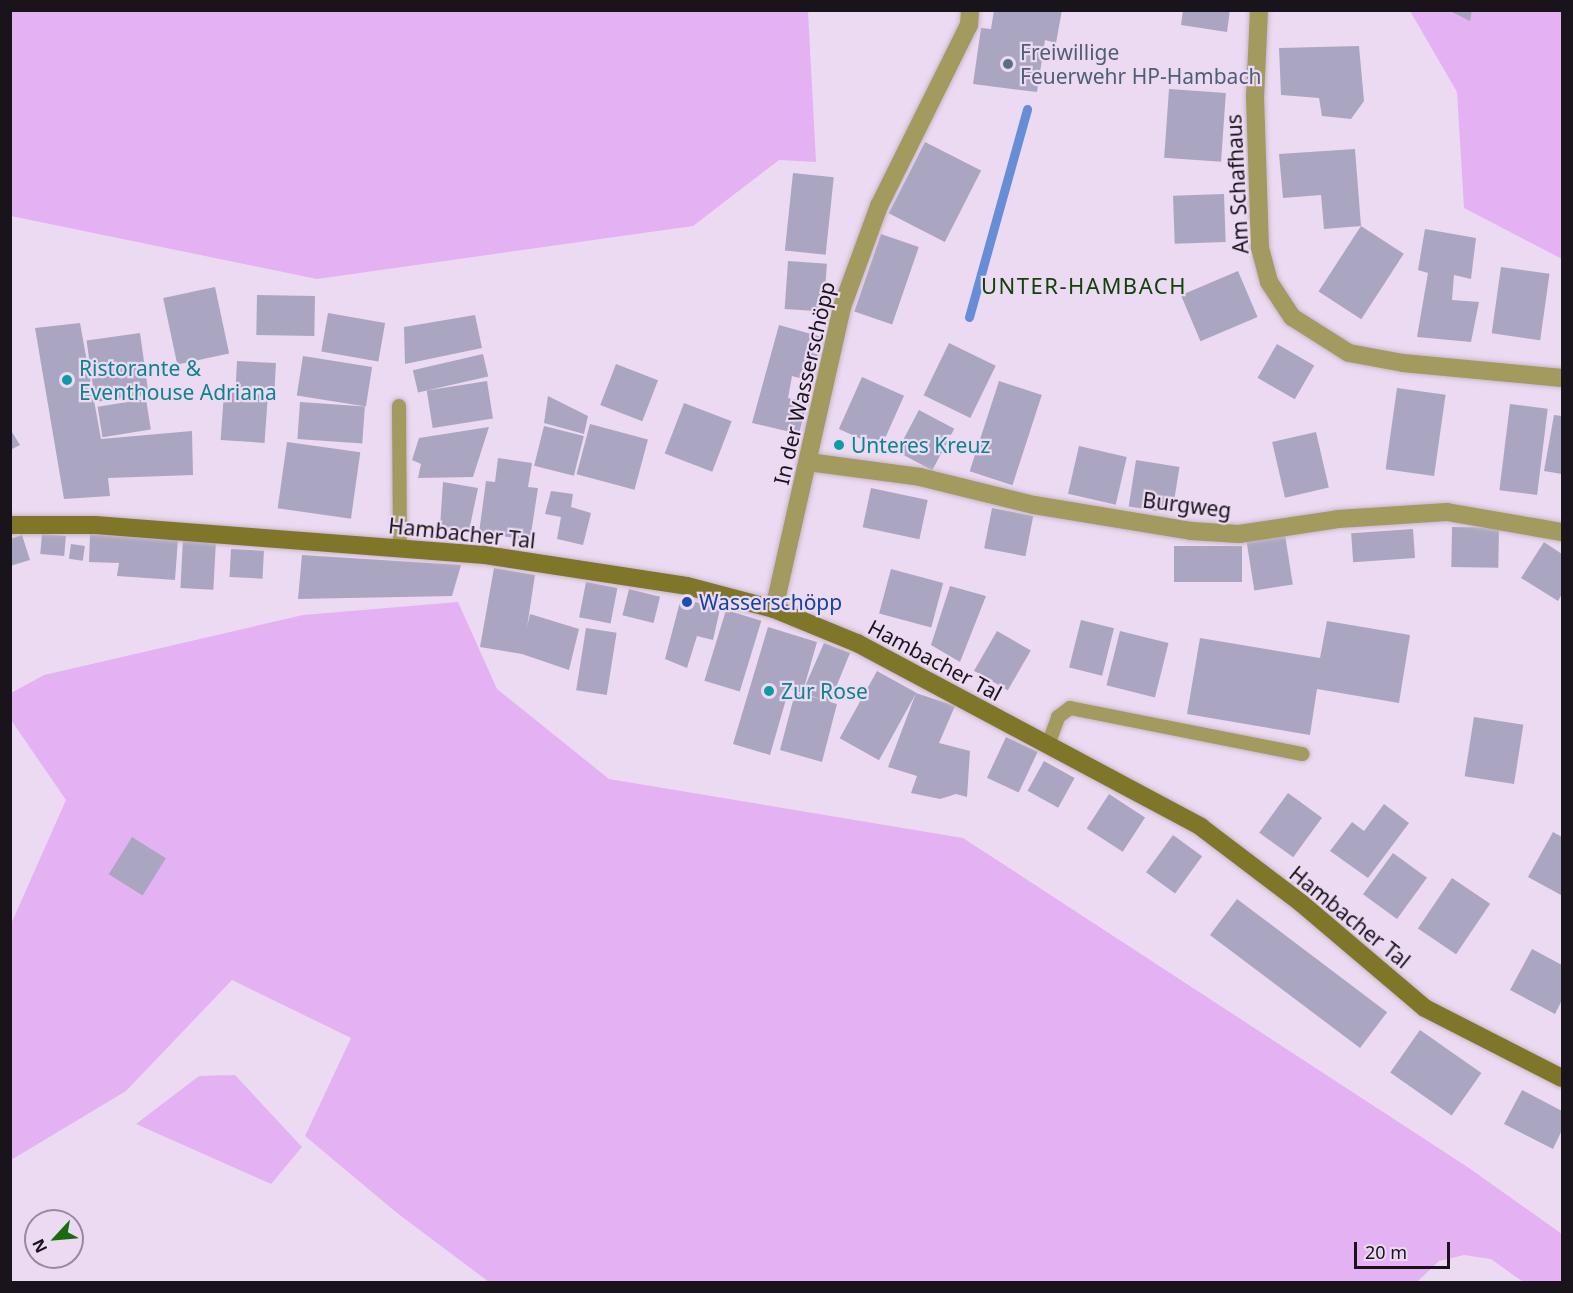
<!DOCTYPE html>
<html>
<head>
<meta charset="utf-8">
<style>
	body { margin:0 }
	#map { position:relative; width:1573px; height:1293px; overflow:hidden; background:#ecdaf2; font-family:"Noto Sans",sans-serif }
	div>[style] { position:absolute }
	.green>* { inset:0; background:#e4b2f3 }
	.stream>* { height:9px; margin:-4.5px; padding:0 4.5px; transform-origin:4.5px; border-radius:4.5px; background:#688dd7 }
	.building>* { inset:0; background:#aaa6c1; transform-origin:0 0 }
	.roads { filter:drop-shadow(0 0 2px #c6b6cb) drop-shadow(0 0 2px #c6b6cb) }
	.lane>* { height:14px; margin:-7px; padding:0 7px; transform-origin:7px; border-radius:7px; background:#a29a5e }
	.street>* { height:18px; margin:-9px; padding:0 9px; transform-origin:9px; border-radius:9px; background:#a29a5e }
	.secondary>* { height:18px; margin:-9px; padding:0 9px; transform-origin:9px; border-radius:9px; background:#807629 }
	.dots>* { width:16px; height:16px; translate:-50% -50%; box-sizing:border-box; border:3px solid #ecdaf2; border-radius:50% }
	span { translate:-50% -50%; white-space:nowrap; text-align:center; line-height:1.15; -webkit-text-stroke:4.5px #ecdaf2; paint-order:stroke }
	.service-label { font-size:21px; color:#4e5e75 }
	.left { translate:0 -50%; text-align:left }
	.street-label { font-size:21px; color:#19131b }
	.culture-label { font-size:21px; color:#0d838f }
	.transit-label { font-size:21px; color:#164399 }
	.neighbourhood-label { font-size:22px; color:#104209; letter-spacing:1.5px }
	.frame { position:absolute; inset:0; border:12px solid #19131b; pointer-events:none }
	.north { position:absolute; left:24px; top:1209px; width:60px; height:60px; box-sizing:border-box; background:#ecdaf2; border:2px solid #988a9c; border-radius:50%; rotate:244deg; font-size:16px; font-weight:700; line-height:24px; text-align:center; color:#19131b }
	.north::after { content:''; display:block; margin:auto; width:21px; height:27px; background:#1b6b0e; clip-path:polygon(50% 0,100% 100%,50% 72%,0 100%) }
	.scale { position:absolute; left:1354px; top:1242px; width:96px; height:27px; box-sizing:border-box; border:3px solid #19131b; border-top:0; padding-left:8px; font-size:18px; line-height:21px; white-space:nowrap; color:#19131b; -webkit-text-stroke:4px #ecdaf2; paint-order:stroke }
</style>
</head>
<body>
<div id="map">
	<div class="green">
		<div style="clip-path:polygon(10px 11px,808px 11px,816px 162px,779px 160px,693px 226px,317px 279px,11px 216px)"></div>
		<div style="clip-path:polygon(1410px 11px,1562px 11px,1562px 259px,1464px 208px,1457px 92px)"></div>
		<div style="clip-path:polygon(458px 602px,497px 689px,609px 779px,963px 838px,1469px 1168px,1562px 1234px,1562px 1282px,1523px 1282px,1491px 1259px,1464px 1255px,1439px 1261px,1417px 1282px,489px 1282px,397px 1213px,305px 1136px,351px 1038px,232px 980px,126px 1091px,11px 1160px,11px 924px,66px 800px,11px 720px,11px 693px,44px 675px,303px 615px)"></div>
		<div style="clip-path:polygon(235px 1075px,302px 1147px,271px 1184px,136px 1124px,199px 1076px)"></div>
	</div>
	<div class="stream">
		<div style="left:969px;top:317px;width:216px;rotate:-74.4deg"></div>
	</div>
	<div class="building">
		<div style="clip-path:polygon(994px 10px,1062px 10px,1056px 43px,1045px 40px,1037px 92px,973px 84px,981px 28px,991px 29px)"></div>
		<div style="clip-path:polygon(1183px 10px,1230px 10px,1227px 32px,1181px 25px)"></div>
		<div style="clip-path:polygon(1448px 10px,1472px 10px,1470px 21px)"></div>
		<div style="clip-path:polygon(1359px 46px,1364px 101px,1351px 119px,1322px 116px,1319px 98px,1281px 95px,1279px 48px)"></div>
		<div style="left:1169px;top:89px;width:57px;height:69px;rotate:4deg"></div>
		<div style="left:925px;top:142px;width:63px;height:80px;rotate:27deg"></div>
		<div style="clip-path:polygon(1355px 149px,1361px 226px,1324px 229px,1321px 195px,1283px 198px,1279px 154px)"></div>
		<div style="left:793px;top:173px;width:41px;height:78px;rotate:6deg"></div>
		<div style="left:1224px;top:194px;width:48px;height:51px;rotate:88deg"></div>
		<div style="left:1361px;top:226px;width:51px;height:78px;rotate:33deg"></div>
		<div style="clip-path:polygon(1425px 229px,1476px 238px,1471px 279px,1454px 275px,1452px 300px,1479px 302px,1471px 342px,1417px 337px,1428px 273px,1418px 270px)"></div>
		<div style="left:881px;top:234px;width:40px;height:82px;rotate:19deg"></div>
		<div style="left:788px;top:261px;width:39px;height:48px;rotate:4deg"></div>
		<div style="left:1501px;top:267px;width:49px;height:67px;rotate:8deg"></div>
		<div style="left:1238px;top:271px;width:50px;height:62px;rotate:67deg"></div>
		<div style="left:215px;top:287px;width:68px;height:53px;rotate:78deg"></div>
		<div style="left:257px;top:295px;width:58px;height:40px;rotate:1deg"></div>
		<div style="left:328px;top:313px;width:58px;height:39px;rotate:10deg"></div>
		<div style="clip-path:polygon(475px 315px,482px 348px,405px 364px,404px 327px)"></div>
		<div style="clip-path:polygon(80px 323px,101px 439px,192px 431px,193px 475px,108px 478px,110px 496px,64px 499px,35px 328px)"></div>
		<div style="clip-path:polygon(779px 325px,822px 337px,811px 381px,792px 376px,788px 398px,807px 402px,799px 434px,752px 423px)"></div>
		<div style="left:140px;top:333px;width:62px;height:54px;rotate:82deg"></div>
		<div style="left:949px;top:343px;width:52px;height:58px;rotate:26deg"></div>
		<div style="left:1277px;top:344px;width:43px;height:39px;rotate:30deg"></div>
		<div style="left:483px;top:354px;width:23px;height:72px;rotate:77deg"></div>
		<div style="left:303px;top:356px;width:70px;height:40px;rotate:9deg"></div>
		<div style="left:237px;top:361px;width:39px;height:28px;rotate:3deg"></div>
		<div style="left:616px;top:364px;width:45px;height:44px;rotate:21deg"></div>
		<div style="left:862px;top:377px;width:46px;height:57px;rotate:24deg"></div>
		<div style="left:487px;top:381px;width:38px;height:61px;rotate:81deg"></div>
		<div style="left:999px;top:381px;width:45px;height:95px;rotate:18deg"></div>
		<div style="left:1397px;top:388px;width:49px;height:82px;rotate:8deg"></div>
		<div style="left:224px;top:392px;width:44px;height:48px;rotate:4deg"></div>
		<div style="clip-path:polygon(548px 396px,588px 416px,584px 434px,544px 423px)"></div>
		<div style="left:146px;top:399px;width:31px;height:49px;rotate:81deg"></div>
		<div style="left:300px;top:402px;width:65px;height:37px;rotate:4deg"></div>
		<div style="left:684px;top:403px;width:51px;height:54px;rotate:21deg"></div>
		<div style="left:1510px;top:404px;width:38px;height:87px;rotate:7deg"></div>
		<div style="left:919px;top:410px;width:40px;height:47px;rotate:28deg"></div>
		<div style="clip-path:polygon(1554px 415px,1562px 416px,1562px 474px,1544px 471px)"></div>
		<div style="left:590px;top:424px;width:60px;height:52px;rotate:15deg"></div>
		<div style="left:544px;top:426px;width:41px;height:41px;rotate:14deg"></div>
		<div style="clip-path:polygon(489px 427px,473px 477px,418px 478px,421px 464px,412px 460px,419px 438px)"></div>
		<div style="clip-path:polygon(10px 429px,20px 445px,10px 450px)"></div>
		<div style="left:1316px;top:432px;width:57px;height:45px;rotate:77deg"></div>
		<div style="left:287px;top:442px;width:74px;height:67px;rotate:8deg"></div>
		<div style="left:1079px;top:446px;width:49px;height:49px;rotate:13deg"></div>
		<div style="clip-path:polygon(498px 458px,532px 463px,528px 487px,538px 488px,530px 540px,479px 533px,486px 481px,495px 482px)"></div>
		<div style="left:1136px;top:460px;width:44px;height:47px;rotate:9deg"></div>
		<div style="clip-path:polygon(443px 482px,478px 488px,469px 531px,440px 527px)"></div>
		<div style="left:871px;top:488px;width:58px;height:40px;rotate:12deg"></div>
		<div style="clip-path:polygon(551px 491px,573px 494px,571px 507px,591px 513px,583px 545px,557px 539px,561px 517px,545px 514px)"></div>
		<div style="left:992px;top:508px;width:42px;height:41px;rotate:11deg"></div>
		<div style="left:1452px;top:527px;width:47px;height:40px;rotate:1deg"></div>
		<div style="left:1413px;top:529px;width:29px;height:62px;rotate:86deg"></div>
		<div style="left:42px;top:534px;width:24px;height:20px;rotate:5deg"></div>
		<div style="clip-path:polygon(90px 534px,178px 539px,175px 580px,117px 576px,119px 563px,89px 562px)"></div>
		<div style="clip-path:polygon(22px 535px,30px 560px,10px 566px,10px 539px)"></div>
		<div style="left:1285px;top:535px;width:50px;height:39px;rotate:81deg"></div>
		<div style="left:183px;top:539px;width:33px;height:49px;rotate:3deg"></div>
		<div style="clip-path:polygon(1544px 542px,1562px 554px,1562px 594px,1558px 601px,1521px 578px)"></div>
		<div style="left:71px;top:544px;width:14px;height:15px;rotate:8deg"></div>
		<div style="left:1242px;top:546px;width:36px;height:68px;rotate:90deg"></div>
		<div style="left:231px;top:549px;width:33px;height:28px;rotate:3deg"></div>
		<div style="clip-path:polygon(302px 555px,461px 565px,452px 596px,298px 599px)"></div>
		<div style="clip-path:polygon(494px 568px,535px 575px,527px 627px,530px 614px,579px 629px,569px 670px,522px 654px,480px 647px)"></div>
		<div style="left:891px;top:569px;width:54px;height:46px;rotate:15deg"></div>
		<div style="left:586px;top:582px;width:32px;height:36px;rotate:11deg"></div>
		<div style="clip-path:polygon(950px 586px,986px 596px,960px 662px,931px 645px)"></div>
		<div style="left:629px;top:589px;width:32px;height:27px;rotate:14deg"></div>
		<div style="clip-path:polygon(681px 598px,720px 609px,713px 640px,697px 636px,687px 668px,665px 659px)"></div>
		<div style="left:726px;top:610px;width:37px;height:74px;rotate:17deg"></div>
		<div style="left:1081px;top:620px;width:34px;height:49px;rotate:14deg"></div>
		<div style="clip-path:polygon(1327px 621px,1410px 635px,1399px 703px,1317px 689px,1310px 735px,1187px 714px,1200px 638px,1320px 658px)"></div>
		<div style="clip-path:polygon(768px 627px,817px 642px,803px 691px,824px 643px,850px 653px,830px 702px,837px 704px,822px 762px,780px 750px,795px 693px,821px 699px,789px 689px,770px 755px,733px 744px)"></div>
		<div style="left:586px;top:628px;width:31px;height:63px;rotate:9deg"></div>
		<div style="left:997px;top:631px;width:39px;height:46px;rotate:30deg"></div>
		<div style="left:1120px;top:631px;width:50px;height:56px;rotate:14deg"></div>
		<div style="left:877px;top:671px;width:45px;height:77px;rotate:29deg"></div>
		<div style="clip-path:polygon(916px 693px,955px 706px,939px 743px,970px 751px,967px 797px,956px 794px,940px 799px,911px 793px,917px 776px,888px 767px)"></div>
		<div style="left:1474px;top:717px;width:50px;height:60px;rotate:9deg"></div>
		<div style="left:1006px;top:737px;width:35px;height:45px;rotate:25deg"></div>
		<div style="left:1044px;top:761px;width:35px;height:34px;rotate:29deg"></div>
		<div style="left:1288px;top:793px;width:42px;height:49px;rotate:36deg"></div>
		<div style="left:1109px;top:794px;width:43px;height:41px;rotate:33deg"></div>
		<div style="clip-path:polygon(1384px 804px,1409px 823px,1368px 878px,1330px 851px,1352px 822px,1364px 831px)"></div>
		<div style="clip-path:polygon(1553px 832px,1562px 837px,1561px 895px,1528px 877px)"></div>
		<div style="left:1173px;top:835px;width:36px;height:46px;rotate:36deg"></div>
		<div style="left:132px;top:837px;width:40px;height:44px;rotate:32deg"></div>
		<div style="left:1393px;top:853px;width:42px;height:51px;rotate:36deg"></div>
		<div style="left:1452px;top:878px;width:46px;height:61px;rotate:34deg"></div>
		<div style="left:1237px;top:899px;width:188px;height:45px;rotate:37deg"></div>
		<div style="clip-path:polygon(1532px 949px,1562px 965px,1562px 1000px,1555px 1014px,1510px 990px)"></div>
		<div style="left:1420px;top:1030px;width:75px;height:52px;rotate:35deg"></div>
		<div style="clip-path:polygon(1522px 1090px,1562px 1111px,1562px 1130px,1553px 1149px,1504px 1124px)"></div>
	</div>
	<div class="roads">
		<div class="lane">
			<div style="left:399px;top:406px;width:142px;rotate:89.6deg"></div>
			<div style="left:1048px;top:745px;width:30px;rotate:-70deg"></div>
			<div style="left:1058px;top:717px;width:15px;rotate:-37deg"></div>
			<div style="left:1070px;top:708px;width:237px;rotate:11.2deg"></div>
		</div>
		<div class="street">
			<div style="left:1259px;top:10px;width:87px;rotate:92.6deg"></div>
			<div style="left:1255px;top:97px;width:151px;rotate:88.1deg"></div>
			<div style="left:1260px;top:248px;width:35px;rotate:75deg"></div>
			<div style="left:1269px;top:282px;width:42px;rotate:56.7deg"></div>
			<div style="left:1292px;top:317px;width:67px;rotate:32.3deg"></div>
			<div style="left:1349px;top:353px;width:55px;rotate:10.5deg"></div>
			<div style="left:1403px;top:363px;width:160px;rotate:5.4deg"></div>
			<div style="left:808px;top:462px;width:113px;rotate:7.6deg"></div>
			<div style="left:920px;top:477px;width:117px;rotate:13.8deg"></div>
			<div style="left:1034px;top:505px;width:159px;rotate:9.4deg"></div>
			<div style="left:1191px;top:531px;width:48px;rotate:3.6deg"></div>
			<div style="left:1239px;top:534px;width:100px;rotate:-8.6deg"></div>
			<div style="left:1338px;top:519px;width:109px;rotate:-3.7deg"></div>
			<div style="left:1447px;top:512px;width:117px;rotate:9.9deg"></div>
			<div style="left:774px;top:609px;width:310px;rotate:-77.3deg"></div>
			<div style="left:842px;top:307px;width:108px;rotate:-69.9deg"></div>
			<div style="left:879px;top:206px;width:202px;rotate:-63.6deg"></div>
			<div style="left:969px;top:25px;width:15px;rotate:-86deg"></div>
		</div>
		<div class="secondary">
			<div style="left:10px;top:525px;width:85px"></div>
			<div style="left:95px;top:525px;width:391px;rotate:4.4deg"></div>
			<div style="left:485px;top:555px;width:204px;rotate:8.7deg"></div>
			<div style="left:687px;top:586px;width:90px;rotate:14.8deg"></div>
			<div style="left:774px;top:609px;width:90px;rotate:22.3deg"></div>
			<div style="left:857px;top:643px;width:390px;rotate:28.1deg"></div>
			<div style="left:1201px;top:827px;width:126px;rotate:37.2deg"></div>
			<div style="left:1301px;top:903px;width:162px;rotate:40.3deg"></div>
			<div style="left:1425px;top:1008px;width:154px;rotate:27.1deg"></div>
		</div>
	</div>
	<div class="dots">
		<div style="left:1008px;top:64px;background:#5c6f8a"></div>
		<div style="left:67px;top:380px;background:#0f9aa8"></div>
		<div style="left:839px;top:445px;background:#0f9aa8"></div>
		<div style="left:687px;top:602px;background:#1a4fb4"></div>
		<div style="left:769px;top:691px;background:#0f9aa8"></div>
	</div>
	<div class="service-label">
		<span class="left" style="left:1020px;top:64px">Freiwillige<br>Feuerwehr HP-Hambach</span>
	</div>
	<div class="street-label">
		<span style="left:1237px;top:184px;rotate:-93deg">Am Schafhaus</span>
		<span style="left:804px;top:383px;rotate:-77deg">In der Wasserschöpp</span>
		<span style="left:1187px;top:505px;rotate:7deg">Burgweg</span>
		<span style="left:462px;top:533px;rotate:6deg">Hambacher Tal</span>
		<span style="left:935px;top:660px;rotate:28deg">Hambacher Tal</span>
		<span style="left:1350px;top:917px;rotate:39deg">Hambacher Tal</span>
	</div>
	<div class="culture-label">
		<span class="left" style="left:79px;top:380px">Ristorante &amp;<br>Eventhouse Adriana</span>
		<span class="left" style="left:851px;top:445px">Unteres Kreuz</span>
		<span class="left" style="left:781px;top:691px">Zur Rose</span>
	</div>
	<div class="transit-label">
		<span class="left" style="left:699px;top:602px">Wasserschöpp</span>
	</div>
	<div class="neighbourhood-label">
		<span style="left:1084px;top:286px">UNTER-HAMBACH</span>
	</div>
	<div class="frame"></div>
	<div class="north">N</div>
	<div class="scale">20 m</div>
</div>
</body>
</html>
